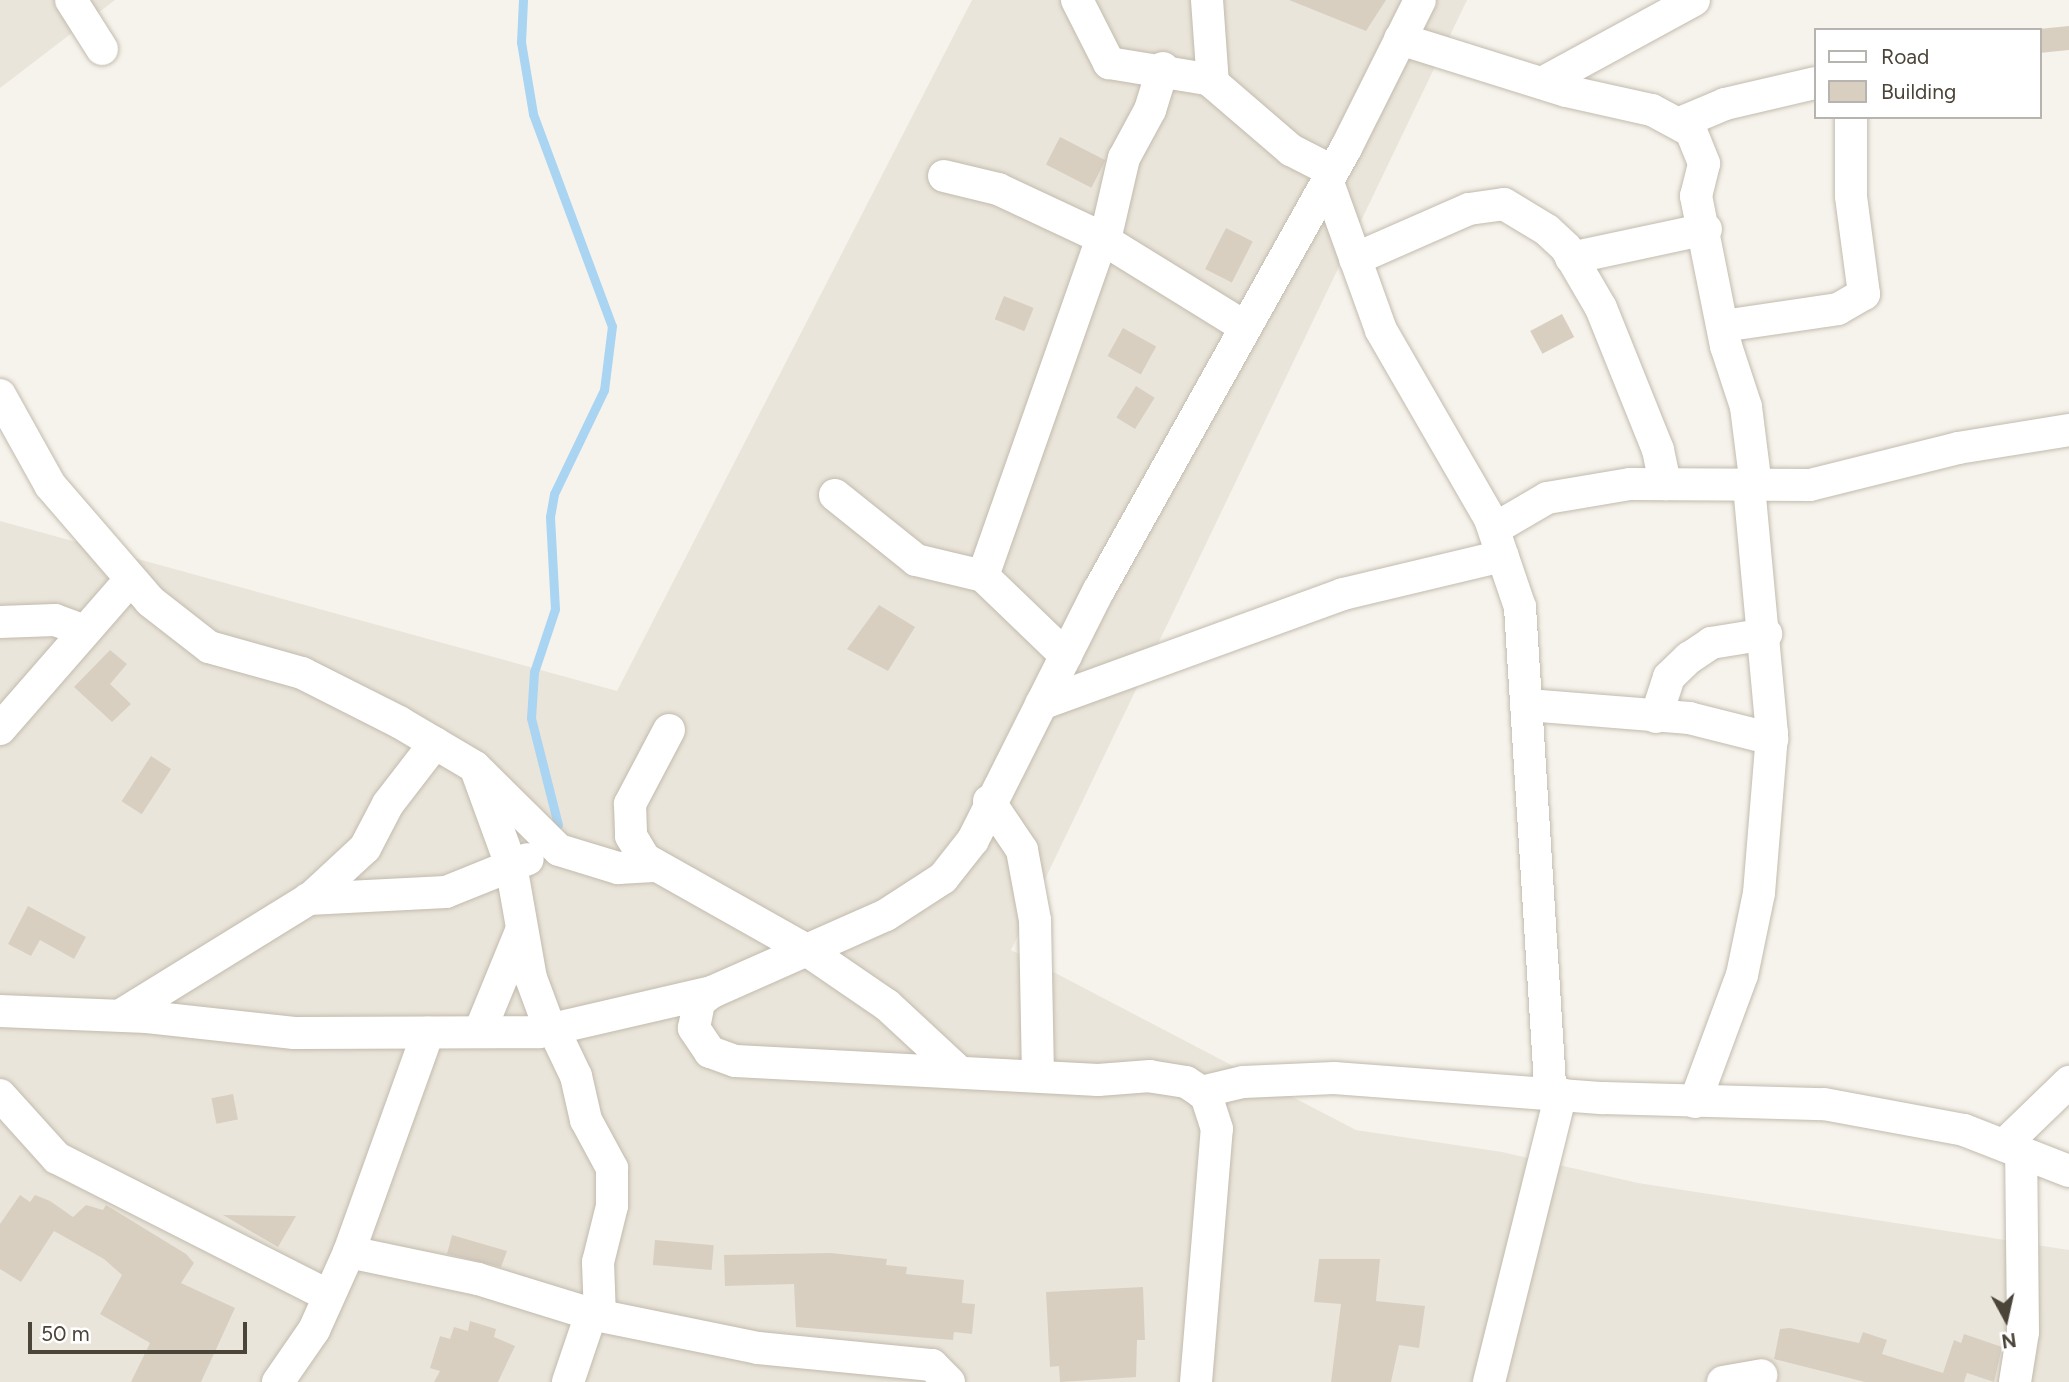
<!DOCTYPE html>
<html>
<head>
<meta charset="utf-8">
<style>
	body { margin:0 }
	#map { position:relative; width:2069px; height:1382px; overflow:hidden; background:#f6f3ec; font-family:Figtree,sans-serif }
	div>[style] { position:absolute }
	.residential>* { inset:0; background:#eae5da }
	.stream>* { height:9px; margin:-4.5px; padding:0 4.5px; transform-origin:4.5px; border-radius:4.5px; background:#a9d4f2 }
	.building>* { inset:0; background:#d8cfc1; transform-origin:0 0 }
	.roads { filter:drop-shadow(0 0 2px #c2bbae) drop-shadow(0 0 2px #c2bbae) }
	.minor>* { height:32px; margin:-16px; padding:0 16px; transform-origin:16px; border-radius:16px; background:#fff }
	span { translate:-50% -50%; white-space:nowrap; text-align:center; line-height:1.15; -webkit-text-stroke:5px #fff; paint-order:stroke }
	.legend { position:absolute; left:1814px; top:28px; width:228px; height:91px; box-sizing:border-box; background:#fff; border:2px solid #b7b4b0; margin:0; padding:9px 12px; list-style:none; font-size:21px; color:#4b4439 }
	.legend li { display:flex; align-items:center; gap:14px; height:35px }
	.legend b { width:35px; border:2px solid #b7b4b0 }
	.north { position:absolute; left:1971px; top:1284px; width:70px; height:70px; -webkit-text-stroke:5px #fff; paint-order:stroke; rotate:172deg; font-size:19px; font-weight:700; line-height:28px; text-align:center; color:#4b4439 }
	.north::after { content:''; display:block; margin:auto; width:24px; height:32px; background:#4b4439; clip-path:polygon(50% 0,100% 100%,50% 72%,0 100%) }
	.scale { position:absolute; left:28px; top:1322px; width:219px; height:32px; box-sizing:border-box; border:4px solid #4b4439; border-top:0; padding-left:9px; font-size:21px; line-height:24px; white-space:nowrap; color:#4b4439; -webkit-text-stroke:5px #fff; paint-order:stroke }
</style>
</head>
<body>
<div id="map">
	<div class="residential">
		<div style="clip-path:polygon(0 0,115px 0,0 88px)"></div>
		<div style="clip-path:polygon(972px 0,1467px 0,1011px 950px,1356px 1130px,1502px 1152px,1638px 1183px,2069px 1250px,2069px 1382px,0 1382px,0 521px,617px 691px)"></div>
	</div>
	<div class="stream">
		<div style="left:523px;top:0;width:42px;rotate:92.7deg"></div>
		<div style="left:521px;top:42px;width:73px;rotate:80.5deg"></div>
		<div style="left:533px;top:114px;width:226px;rotate:69.6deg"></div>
		<div style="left:612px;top:326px;width:64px;rotate:97.1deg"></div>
		<div style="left:604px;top:390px;width:115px;rotate:115.7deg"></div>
		<div style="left:554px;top:494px;width:23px;rotate:100deg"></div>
		<div style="left:550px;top:517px;width:92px;rotate:86.9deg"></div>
		<div style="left:555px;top:609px;width:66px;rotate:108.4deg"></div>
		<div style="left:534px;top:672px;width:46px;rotate:93.7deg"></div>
		<div style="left:531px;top:718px;width:110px;rotate:75.8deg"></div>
	</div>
	<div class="building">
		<div style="clip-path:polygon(1289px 0,1386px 0,1366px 31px)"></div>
		<div style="clip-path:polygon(2069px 26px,2069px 50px,2039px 53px,2039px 29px)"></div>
		<div style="left:1060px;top:137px;width:51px;height:31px;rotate:27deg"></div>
		<div style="left:1226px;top:228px;width:30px;height:46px;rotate:27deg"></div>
		<div style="left:1004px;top:296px;width:32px;height:25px;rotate:22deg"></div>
		<div style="left:1562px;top:314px;width:26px;height:36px;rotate:62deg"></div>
		<div style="left:1123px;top:328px;width:38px;height:32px;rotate:29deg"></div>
		<div style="left:1136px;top:386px;width:22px;height:37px;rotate:32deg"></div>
		<div style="clip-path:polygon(879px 605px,915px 627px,888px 671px,847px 649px)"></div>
		<div style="clip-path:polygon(110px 650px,127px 664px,110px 684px,131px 704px,112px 722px,74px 687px)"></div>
		<div style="left:151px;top:756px;width:24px;height:54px;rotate:33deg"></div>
		<div style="clip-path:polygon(28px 906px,86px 937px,74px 959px,40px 940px,31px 956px,8px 944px)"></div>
		<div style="left:233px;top:1094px;width:26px;height:22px;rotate:79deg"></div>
		<div style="clip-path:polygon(20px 1195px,30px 1202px,35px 1195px,50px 1201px,73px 1217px,86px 1205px,103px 1210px,106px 1205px,186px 1254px,194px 1263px,181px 1283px,235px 1308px,201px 1382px,131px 1382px,150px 1343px,100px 1314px,122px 1275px,104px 1259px,54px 1231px,21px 1282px,0 1269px,0 1224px)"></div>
		<div style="clip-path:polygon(223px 1215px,296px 1216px,278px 1247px)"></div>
		<div style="clip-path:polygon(452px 1235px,507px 1251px,501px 1267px,447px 1254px)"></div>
		<div style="left:655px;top:1240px;width:59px;height:25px;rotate:5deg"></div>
		<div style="clip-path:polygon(831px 1253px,887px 1259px,886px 1265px,907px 1267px,906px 1274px,964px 1280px,962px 1303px,975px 1304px,972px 1334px,954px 1332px,953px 1340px,796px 1327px,794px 1284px,725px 1286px,724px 1255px)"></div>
		<div style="clip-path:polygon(1319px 1259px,1380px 1259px,1376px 1301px,1425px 1306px,1419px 1348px,1399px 1345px,1391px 1382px,1331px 1382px,1341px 1304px,1314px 1302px)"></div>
		<div style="clip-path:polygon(1143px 1287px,1145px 1340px,1137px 1340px,1136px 1377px,1060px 1382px,1059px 1366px,1050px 1367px,1046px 1292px)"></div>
		<div style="clip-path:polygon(470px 1321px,496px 1329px,494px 1337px,515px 1346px,498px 1382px,434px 1382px,440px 1371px,430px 1368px,440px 1336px,450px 1339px,454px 1327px,468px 1331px)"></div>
		<div style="clip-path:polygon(1790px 1328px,1859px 1343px,1863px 1332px,1887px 1340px,1882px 1354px,1943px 1373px,1954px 1340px,1961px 1343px,1964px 1334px,2002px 1347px,1994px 1382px,1967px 1373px,1964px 1382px,1865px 1382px,1774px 1359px,1780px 1329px)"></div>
	</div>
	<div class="roads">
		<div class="minor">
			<div style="left:71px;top:0;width:58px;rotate:57.7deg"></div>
			<div style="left:1077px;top:0;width:71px;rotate:63.1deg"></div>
			<div style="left:1109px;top:63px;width:105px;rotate:9.3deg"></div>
			<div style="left:1207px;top:0;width:83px;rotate:85.9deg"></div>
			<div style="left:1213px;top:83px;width:103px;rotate:40.7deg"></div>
			<div style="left:1291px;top:150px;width:46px;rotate:27.1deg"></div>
			<div style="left:1400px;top:39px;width:174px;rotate:17.4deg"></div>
			<div style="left:1566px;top:91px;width:88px;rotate:12.5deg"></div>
			<div style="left:1652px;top:110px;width:44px;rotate:28.3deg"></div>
			<div style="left:1691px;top:131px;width:35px;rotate:68deg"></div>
			<div style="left:1704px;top:164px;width:33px;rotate:104deg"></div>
			<div style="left:1696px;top:196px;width:153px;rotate:78.7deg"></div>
			<div style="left:1726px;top:346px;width:64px;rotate:71.8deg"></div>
			<div style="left:1746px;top:407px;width:80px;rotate:82.8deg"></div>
			<div style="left:1542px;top:83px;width:173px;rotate:-28.6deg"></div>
			<div style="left:1680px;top:123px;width:49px;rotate:-22.9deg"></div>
			<div style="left:1725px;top:104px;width:92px;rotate:-13.1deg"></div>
			<div style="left:944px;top:176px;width:56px;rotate:13.5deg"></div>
			<div style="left:998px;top:189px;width:108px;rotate:25.1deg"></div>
			<div style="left:1096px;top:235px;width:175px;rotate:31.7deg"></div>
			<div style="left:1327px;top:180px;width:159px;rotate:70.2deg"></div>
			<div style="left:1381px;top:330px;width:218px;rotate:60deg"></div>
			<div style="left:1490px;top:519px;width:93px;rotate:71.2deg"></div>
			<div style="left:1520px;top:607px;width:488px;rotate:86.4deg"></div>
			<div style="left:1105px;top:240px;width:84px;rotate:-77deg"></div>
			<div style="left:1124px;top:158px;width:55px;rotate:-61.6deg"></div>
			<div style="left:1150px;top:110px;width:44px;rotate:-72.8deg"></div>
			<div style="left:1571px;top:258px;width:138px;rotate:-12.1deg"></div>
			<div style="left:1355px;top:259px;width:124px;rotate:-23.7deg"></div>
			<div style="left:1469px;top:209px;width:35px;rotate:-8deg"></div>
			<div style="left:1504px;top:204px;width:50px;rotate:31.2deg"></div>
			<div style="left:1547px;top:230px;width:26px;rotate:43deg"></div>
			<div style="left:1566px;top:248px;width:69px;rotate:59.7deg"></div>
			<div style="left:1601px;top:308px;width:153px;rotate:68.1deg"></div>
			<div style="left:1658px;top:450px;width:35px;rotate:78deg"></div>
			<div style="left:1723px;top:326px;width:116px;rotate:-8.4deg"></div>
			<div style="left:1838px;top:309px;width:30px;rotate:-30deg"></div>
			<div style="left:1864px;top:294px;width:99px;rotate:-97.6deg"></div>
			<div style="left:1851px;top:196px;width:79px;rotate:-90deg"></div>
			<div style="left:0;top:395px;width:103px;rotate:60.9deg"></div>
			<div style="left:50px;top:485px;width:153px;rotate:49.2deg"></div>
			<div style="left:150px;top:601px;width:75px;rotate:37.9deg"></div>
			<div style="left:209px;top:647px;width:97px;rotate:15.6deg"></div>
			<div style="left:302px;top:673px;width:109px;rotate:26.8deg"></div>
			<div style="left:399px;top:722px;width:88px;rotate:30.6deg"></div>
			<div style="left:475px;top:767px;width:118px;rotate:44.7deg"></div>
			<div style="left:559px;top:850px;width:62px;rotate:17deg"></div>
			<div style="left:618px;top:868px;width:36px;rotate:-3deg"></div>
			<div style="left:835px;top:495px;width:104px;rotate:38.7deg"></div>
			<div style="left:916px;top:560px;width:69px;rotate:13.4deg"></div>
			<div style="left:983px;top:576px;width:115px;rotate:43.9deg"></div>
			<div style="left:1494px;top:529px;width:61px;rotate:-30.3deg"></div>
			<div style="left:1547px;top:498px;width:84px;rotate:-9.6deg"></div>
			<div style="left:1630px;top:484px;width:180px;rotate:0.3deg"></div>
			<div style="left:1810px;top:485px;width:153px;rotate:-14deg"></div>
			<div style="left:1958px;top:448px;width:112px;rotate:-9.2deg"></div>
			<div style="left:983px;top:576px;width:358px;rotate:-70.6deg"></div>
			<div style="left:0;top:622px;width:55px;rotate:-2.1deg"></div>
			<div style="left:55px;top:620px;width:29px;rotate:20deg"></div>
			<div style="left:1041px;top:704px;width:321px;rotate:-20deg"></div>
			<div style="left:1343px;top:594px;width:164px;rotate:-13.4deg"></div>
			<div style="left:1528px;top:705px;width:162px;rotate:4.6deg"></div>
			<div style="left:1689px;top:718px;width:86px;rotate:14.2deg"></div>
			<div style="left:1656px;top:717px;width:42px;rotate:-72deg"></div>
			<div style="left:1669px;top:677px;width:28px;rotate:-44deg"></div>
			<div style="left:1689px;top:658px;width:27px;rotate:-34deg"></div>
			<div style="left:1711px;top:643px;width:56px;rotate:-9.3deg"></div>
			<div style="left:0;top:729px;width:199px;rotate:-48.9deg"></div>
			<div style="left:669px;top:730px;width:84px;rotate:117.8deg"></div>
			<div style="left:630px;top:804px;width:32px;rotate:88deg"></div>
			<div style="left:631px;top:836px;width:27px;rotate:59deg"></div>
			<div style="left:645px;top:859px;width:187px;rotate:29.4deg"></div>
			<div style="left:808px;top:951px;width:96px;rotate:34.4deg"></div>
			<div style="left:887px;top:1005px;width:94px;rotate:42.8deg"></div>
			<div style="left:476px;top:769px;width:102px;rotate:70deg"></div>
			<div style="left:511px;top:865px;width:115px;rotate:80deg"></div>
			<div style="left:531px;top:978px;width:54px;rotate:69.6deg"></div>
			<div style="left:989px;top:801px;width:59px;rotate:56deg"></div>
			<div style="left:1022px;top:850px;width:71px;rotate:79.5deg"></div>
			<div style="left:1035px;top:920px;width:154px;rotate:88.9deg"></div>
			<div style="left:308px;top:899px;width:138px;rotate:-2.9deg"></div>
			<div style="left:446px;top:892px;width:88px;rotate:-21.9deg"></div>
			<div style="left:0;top:1011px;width:147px;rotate:2.3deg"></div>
			<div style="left:147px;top:1017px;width:148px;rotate:6.2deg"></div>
			<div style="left:294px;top:1033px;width:245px;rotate:-0.2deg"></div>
			<div style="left:539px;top:1032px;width:178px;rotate:-13deg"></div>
			<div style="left:121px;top:1015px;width:225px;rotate:-31.7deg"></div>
			<div style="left:312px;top:897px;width:72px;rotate:-42.8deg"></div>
			<div style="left:365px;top:848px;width:50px;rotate:-62.4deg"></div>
			<div style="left:388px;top:804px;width:77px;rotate:-52.4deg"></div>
			<div style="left:553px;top:1028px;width:53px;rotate:64.4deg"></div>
			<div style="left:576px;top:1076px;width:45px;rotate:77.2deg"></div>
			<div style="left:586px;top:1120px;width:55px;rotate:61.6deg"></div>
			<div style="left:612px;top:1168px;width:38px;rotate:90deg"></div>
			<div style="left:612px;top:1206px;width:58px;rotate:104deg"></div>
			<div style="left:598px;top:1262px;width:54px;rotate:87.9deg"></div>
			<div style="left:480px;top:1031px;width:108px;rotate:-67.7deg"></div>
			<div style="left:1201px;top:1092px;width:43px;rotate:-13.4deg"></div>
			<div style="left:1243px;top:1082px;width:91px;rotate:-2.5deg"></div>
			<div style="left:1334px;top:1078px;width:270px;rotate:4.3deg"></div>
			<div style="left:1603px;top:1098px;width:221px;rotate:1.6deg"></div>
			<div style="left:1824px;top:1104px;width:142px;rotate:10.5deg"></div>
			<div style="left:1964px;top:1130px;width:113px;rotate:21.3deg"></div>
			<div style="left:0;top:1095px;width:85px;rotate:47.9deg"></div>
			<div style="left:57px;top:1158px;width:303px;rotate:26.9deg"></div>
			<div style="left:1695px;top:1102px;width:135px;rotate:-69.7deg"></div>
			<div style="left:1742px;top:975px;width:84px;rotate:-78.3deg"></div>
			<div style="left:1759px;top:893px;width:160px;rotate:-85.3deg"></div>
			<div style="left:1772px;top:734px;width:248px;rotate:-95.3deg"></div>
			<div style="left:2004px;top:1145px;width:91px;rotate:-44.1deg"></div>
			<div style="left:349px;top:1252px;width:132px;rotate:11.8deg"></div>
			<div style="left:478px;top:1279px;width:118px;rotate:17.2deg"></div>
			<div style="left:591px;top:1314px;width:170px;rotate:11.5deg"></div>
			<div style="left:758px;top:1348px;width:175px;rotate:5.6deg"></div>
			<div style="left:932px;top:1365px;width:24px;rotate:45deg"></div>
			<div style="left:278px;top:1382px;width:63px;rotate:-55.3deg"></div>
			<div style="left:314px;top:1330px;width:85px;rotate:-65.8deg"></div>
			<div style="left:349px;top:1252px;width:233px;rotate:-70.2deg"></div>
			<div style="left:568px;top:1382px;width:72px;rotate:-71.3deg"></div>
			<div style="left:1196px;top:1382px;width:254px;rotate:-85.3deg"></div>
			<div style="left:1217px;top:1129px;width:36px;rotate:-108deg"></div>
			<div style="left:1206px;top:1095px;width:24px;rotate:-147deg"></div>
			<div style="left:1186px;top:1082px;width:36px;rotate:-171deg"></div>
			<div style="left:1150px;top:1076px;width:52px;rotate:175.6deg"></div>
			<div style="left:1098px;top:1080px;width:363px;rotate:-177deg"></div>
			<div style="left:735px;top:1061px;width:27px;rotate:-160deg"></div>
			<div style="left:710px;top:1052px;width:29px;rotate:-124deg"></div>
			<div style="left:694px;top:1028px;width:26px;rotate:-79deg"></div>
			<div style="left:699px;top:1002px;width:16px;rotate:-38deg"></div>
			<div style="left:712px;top:992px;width:190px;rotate:-23.9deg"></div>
			<div style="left:886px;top:915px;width:68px;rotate:-33deg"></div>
			<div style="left:943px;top:878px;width:48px;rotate:-51.7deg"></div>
			<div style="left:973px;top:840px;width:280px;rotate:-63.3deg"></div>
			<div style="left:1099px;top:590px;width:506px;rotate:-60.8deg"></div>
			<div style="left:1346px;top:148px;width:165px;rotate:-63.4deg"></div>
			<div style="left:1489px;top:1382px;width:297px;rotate:-76deg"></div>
			<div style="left:1723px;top:1382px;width:39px;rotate:-10deg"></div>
			<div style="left:2015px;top:1382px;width:51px;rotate:-80.9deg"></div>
			<div style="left:2023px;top:1332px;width:180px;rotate:-90.6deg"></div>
		</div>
	</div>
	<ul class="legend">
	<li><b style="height:9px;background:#fff"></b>Road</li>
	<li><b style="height:19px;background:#d8cfc1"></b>Building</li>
	</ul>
	<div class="north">N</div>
	<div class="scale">50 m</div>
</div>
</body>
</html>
